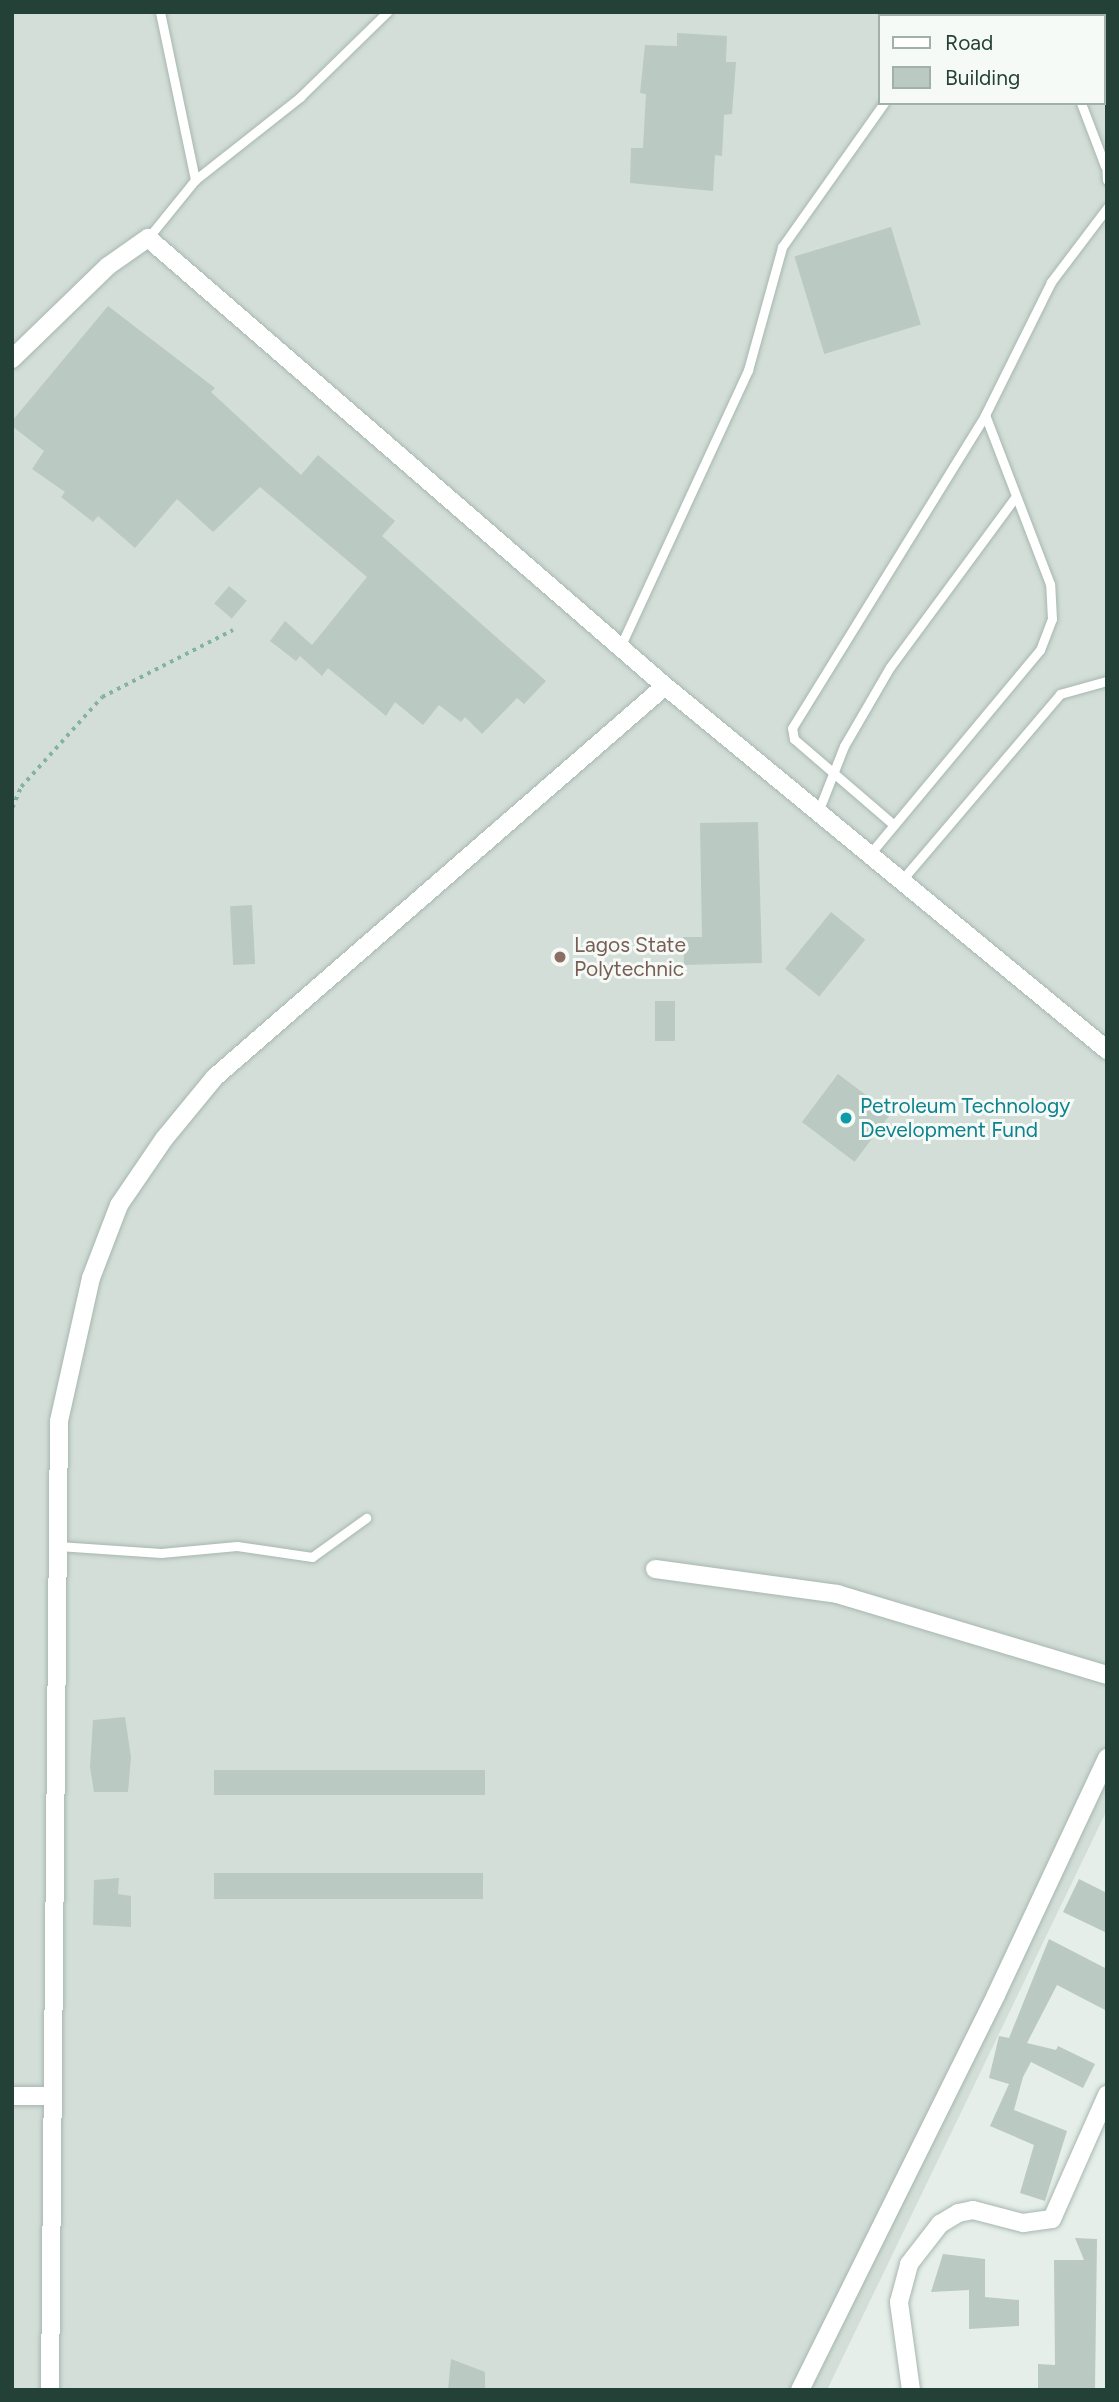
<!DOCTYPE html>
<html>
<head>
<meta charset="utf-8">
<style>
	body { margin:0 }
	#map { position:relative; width:1119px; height:2402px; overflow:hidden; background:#e5eee9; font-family:Figtree,sans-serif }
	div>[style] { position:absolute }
	.built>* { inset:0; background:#d3ded8 }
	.building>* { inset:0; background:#bac9c2; transform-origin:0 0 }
	.path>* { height:3.5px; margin-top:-1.75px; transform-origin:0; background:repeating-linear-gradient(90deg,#84b3a0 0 3.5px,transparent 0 8.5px) }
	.roads { filter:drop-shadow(0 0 2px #a7b7b0) drop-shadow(0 0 2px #a7b7b0) }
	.lane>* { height:9px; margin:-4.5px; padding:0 4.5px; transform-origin:4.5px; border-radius:4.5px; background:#fff }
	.street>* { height:18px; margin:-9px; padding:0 9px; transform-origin:9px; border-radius:9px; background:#fff }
	.dots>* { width:19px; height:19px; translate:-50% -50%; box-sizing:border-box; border:4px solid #f6faf7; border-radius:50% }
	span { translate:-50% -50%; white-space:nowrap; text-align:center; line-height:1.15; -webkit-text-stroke:6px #f6faf7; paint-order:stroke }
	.education-label { font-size:21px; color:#785e54 }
	.left { translate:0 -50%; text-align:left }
	.culture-label { font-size:21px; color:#0d838f }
	.frame { position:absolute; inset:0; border:14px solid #234136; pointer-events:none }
	.legend { position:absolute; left:878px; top:14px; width:228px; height:91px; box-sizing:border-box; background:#f6faf7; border:2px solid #a2b0aa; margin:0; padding:9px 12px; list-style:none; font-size:21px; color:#234136 }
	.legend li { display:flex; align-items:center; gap:14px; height:35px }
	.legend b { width:35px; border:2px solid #a2b0aa }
</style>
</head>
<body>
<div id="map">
	<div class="built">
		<div style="clip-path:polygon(evenodd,12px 12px,1107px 12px,1107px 1810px,827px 2390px,12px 2390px,12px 12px,879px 16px,1103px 16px,1103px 103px,879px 103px,879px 16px)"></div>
	</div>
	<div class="building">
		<div style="clip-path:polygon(677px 33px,727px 36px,726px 62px,736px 62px,732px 114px,724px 115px,722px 156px,715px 155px,713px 191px,630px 183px,631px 148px,643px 148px,646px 94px,640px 93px,645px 45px,677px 46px)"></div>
		<div style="left:891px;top:227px;width:102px;height:101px;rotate:73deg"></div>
		<div style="clip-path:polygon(108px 306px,215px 388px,211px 392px,301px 475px,318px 455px,395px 521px,382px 536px,546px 681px,524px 704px,517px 698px,482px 734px,465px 717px,461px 722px,439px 705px,423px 725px,395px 702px,386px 716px,328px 668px,322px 676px,300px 656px,296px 661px,270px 641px,285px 621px,312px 645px,367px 577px,260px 487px,213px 532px,177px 499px,135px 548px,98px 516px,93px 522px,61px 497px,65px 492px,32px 469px,44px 451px,12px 426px,12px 421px)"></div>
		<div style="left:229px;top:586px;width:23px;height:23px;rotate:40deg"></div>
		<div style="clip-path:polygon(758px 822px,762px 963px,684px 965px,683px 937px,702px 937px,700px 823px)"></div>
		<div style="left:252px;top:905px;width:59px;height:22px;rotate:87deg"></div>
		<div style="left:831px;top:912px;width:44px;height:73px;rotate:39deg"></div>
		<div style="left:655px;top:1001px;width:20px;height:40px"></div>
		<div style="left:838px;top:1074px;width:66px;height:60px;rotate:37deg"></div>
		<div style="clip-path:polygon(125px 1717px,131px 1757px,128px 1792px,94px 1792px,90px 1767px,93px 1720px)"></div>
		<div style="left:485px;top:1770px;width:25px;height:271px;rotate:90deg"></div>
		<div style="left:214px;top:1873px;width:269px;height:26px"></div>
		<div style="clip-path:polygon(119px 1878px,118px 1894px,131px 1896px,131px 1927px,93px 1925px,94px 1880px)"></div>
		<div style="clip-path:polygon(1079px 1879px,1107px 1893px,1107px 1933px,1063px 1912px)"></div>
		<div style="clip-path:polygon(1049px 1939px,1107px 1969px,1107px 2011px,1057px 1985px,1027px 2043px,1056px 2050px,1058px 2046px,1095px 2064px,1083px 2088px,1031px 2062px,1023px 2077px,1014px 2110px,1067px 2131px,1045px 2201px,1020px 2193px,1034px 2145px,990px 2126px,1009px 2084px,989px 2078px,999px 2036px,1009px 2038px)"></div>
		<div style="clip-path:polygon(1075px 2238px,1097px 2239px,1095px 2390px,1038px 2390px,1038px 2364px,1055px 2365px,1054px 2260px,1084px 2260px)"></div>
		<div style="clip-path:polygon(943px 2254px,985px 2259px,985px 2297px,1019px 2300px,1019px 2326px,969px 2329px,969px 2290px,931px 2292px)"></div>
		<div style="clip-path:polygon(451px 2359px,485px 2372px,485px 2390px,448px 2390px)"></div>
	</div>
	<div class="path">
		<div style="left:12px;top:808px;width:23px;rotate:-67deg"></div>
		<div style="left:21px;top:787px;width:121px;rotate:-48deg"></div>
		<div style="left:102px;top:697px;width:147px;rotate:-27.1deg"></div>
	</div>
	<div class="roads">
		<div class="lane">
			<div style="left:160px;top:12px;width:172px;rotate:78.2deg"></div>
			<div style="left:1047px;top:12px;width:4px;rotate:76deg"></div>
			<div style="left:951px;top:16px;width:5px;rotate:-53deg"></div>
			<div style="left:1081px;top:103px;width:67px;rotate:69.1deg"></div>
			<div style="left:1106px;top:161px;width:19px;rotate:87deg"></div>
			<div style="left:148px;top:238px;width:75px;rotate:-51deg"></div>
			<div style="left:195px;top:180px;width:134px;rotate:-38.3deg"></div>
			<div style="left:300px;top:97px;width:122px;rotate:-44.3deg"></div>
			<div style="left:621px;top:645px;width:303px;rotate:-65.2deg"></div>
			<div style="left:748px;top:370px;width:128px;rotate:-74.5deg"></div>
			<div style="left:782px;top:247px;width:176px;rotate:-54.7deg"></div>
			<div style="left:818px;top:812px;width:71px;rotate:-68.5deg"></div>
			<div style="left:844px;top:746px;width:91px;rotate:-59.8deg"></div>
			<div style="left:890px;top:667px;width:212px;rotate:-53.6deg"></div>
			<div style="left:894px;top:825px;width:132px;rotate:-139.3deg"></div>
			<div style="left:794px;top:739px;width:11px;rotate:-100deg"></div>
			<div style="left:792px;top:728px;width:368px;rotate:-58.3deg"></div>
			<div style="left:869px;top:855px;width:267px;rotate:-50.2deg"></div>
			<div style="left:1040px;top:650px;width:33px;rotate:-69deg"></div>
			<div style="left:1052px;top:619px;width:35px;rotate:-93deg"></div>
			<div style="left:1050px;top:584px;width:181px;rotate:-111deg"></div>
			<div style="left:985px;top:415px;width:148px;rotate:-63.6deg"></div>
			<div style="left:1051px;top:282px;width:93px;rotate:-52.9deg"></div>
			<div style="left:901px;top:881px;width:245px;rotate:-49.6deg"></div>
			<div style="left:1060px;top:694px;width:49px;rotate:-15.5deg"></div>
			<div style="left:58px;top:1546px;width:103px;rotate:3.9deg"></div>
			<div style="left:161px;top:1553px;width:76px;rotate:-5.3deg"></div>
			<div style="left:237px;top:1546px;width:76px;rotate:8.3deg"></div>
			<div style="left:312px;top:1557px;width:67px;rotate:-35.8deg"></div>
		</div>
		<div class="street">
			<div style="left:12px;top:359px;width:134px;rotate:-44.1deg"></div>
			<div style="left:108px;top:266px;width:49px;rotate:-35deg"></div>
			<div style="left:148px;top:238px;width:684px;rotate:40.91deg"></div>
			<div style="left:665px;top:686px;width:573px;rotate:39.47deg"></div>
			<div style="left:655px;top:1569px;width:184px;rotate:7.8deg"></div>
			<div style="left:837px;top:1594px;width:282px;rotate:16.7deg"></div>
			<div style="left:12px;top:2096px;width:39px"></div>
			<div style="left:50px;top:2390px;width:969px;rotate:-89.47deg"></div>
			<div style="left:59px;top:1421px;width:147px;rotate:-77.4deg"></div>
			<div style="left:91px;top:1278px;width:78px;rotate:-69deg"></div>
			<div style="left:119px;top:1205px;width:80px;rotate:-55.7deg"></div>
			<div style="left:164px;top:1139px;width:80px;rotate:-50.6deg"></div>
			<div style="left:215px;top:1077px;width:596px;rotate:-40.99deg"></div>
			<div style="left:800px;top:2390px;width:441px;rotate:-63.6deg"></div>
			<div style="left:996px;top:1995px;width:262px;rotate:-64.9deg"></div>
			<div style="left:911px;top:2390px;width:89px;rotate:-97.8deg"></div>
			<div style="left:899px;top:2302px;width:39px;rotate:-75deg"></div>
			<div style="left:909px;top:2264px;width:51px;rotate:-52.2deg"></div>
			<div style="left:940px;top:2224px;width:21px;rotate:-31deg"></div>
			<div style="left:958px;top:2213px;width:15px;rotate:-11deg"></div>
			<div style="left:973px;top:2210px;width:52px;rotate:14.6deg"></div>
			<div style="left:1023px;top:2223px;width:29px;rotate:-8deg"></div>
			<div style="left:1052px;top:2219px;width:136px;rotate:-66.1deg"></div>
		</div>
	</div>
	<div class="dots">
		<div style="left:560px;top:957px;background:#8d6e63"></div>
		<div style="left:846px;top:1118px;background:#0f9aa8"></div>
	</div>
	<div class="education-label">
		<span class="left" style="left:574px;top:957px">Lagos State<br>Polytechnic</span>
	</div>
	<div class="culture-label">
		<span class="left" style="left:860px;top:1118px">Petroleum Technology<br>Development Fund</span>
	</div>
	<div class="frame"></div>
	<ul class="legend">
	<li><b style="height:9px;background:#fff"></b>Road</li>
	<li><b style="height:19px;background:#bac9c2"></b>Building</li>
	</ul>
</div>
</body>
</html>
